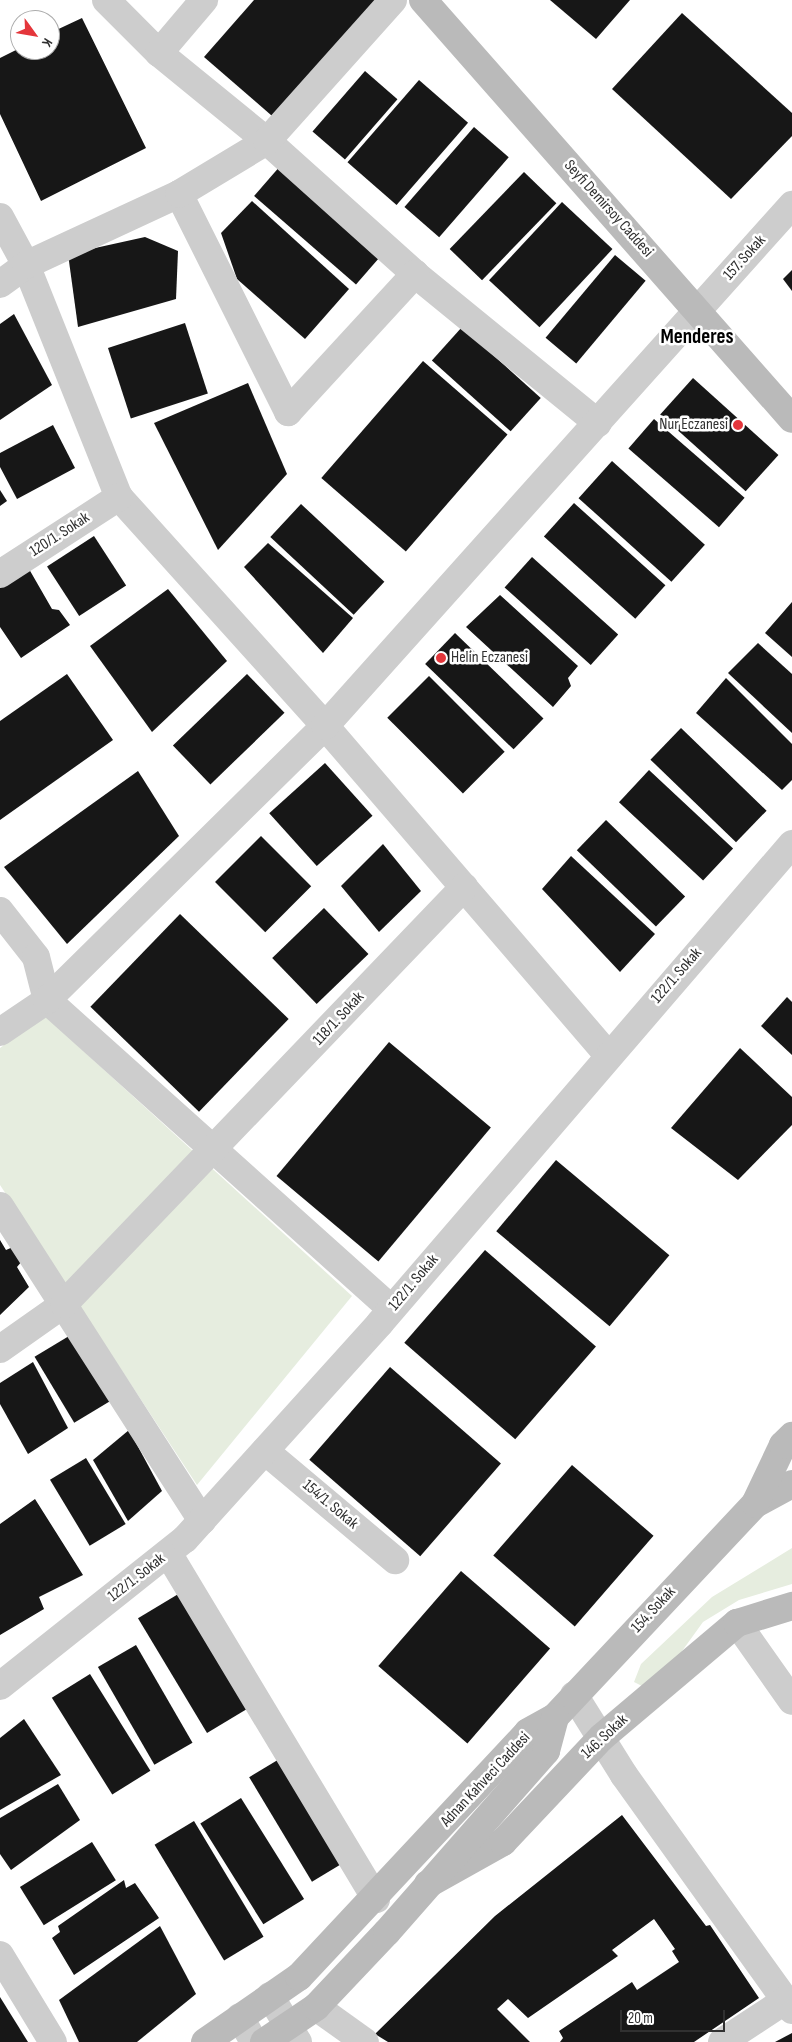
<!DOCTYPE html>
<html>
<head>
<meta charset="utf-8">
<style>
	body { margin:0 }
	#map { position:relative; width:792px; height:2042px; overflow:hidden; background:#fff; font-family:"Sofia Sans Condensed",sans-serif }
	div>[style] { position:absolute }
	.green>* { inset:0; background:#e6eddf }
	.building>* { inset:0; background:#171717; transform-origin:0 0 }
	.street>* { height:28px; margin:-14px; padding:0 14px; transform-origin:14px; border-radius:14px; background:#cdcdcd }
	.secondary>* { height:28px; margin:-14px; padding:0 14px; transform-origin:14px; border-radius:14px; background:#bababa }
	.dots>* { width:14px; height:14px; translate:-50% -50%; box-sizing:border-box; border:2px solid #fff; border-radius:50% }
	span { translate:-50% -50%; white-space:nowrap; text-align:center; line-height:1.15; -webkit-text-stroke:5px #fff; paint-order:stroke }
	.street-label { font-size:16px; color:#303030 }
	.poi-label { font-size:16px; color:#303030 }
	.right { translate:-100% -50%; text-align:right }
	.left { translate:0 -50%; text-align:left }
	.district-label { font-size:21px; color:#000; font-weight:700 }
	.north { position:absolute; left:10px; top:10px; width:50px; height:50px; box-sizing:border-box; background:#fff; border:1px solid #acacac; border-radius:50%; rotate:122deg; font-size:14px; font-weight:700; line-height:20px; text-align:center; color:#303030 }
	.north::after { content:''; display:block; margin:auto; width:18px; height:22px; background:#e4363b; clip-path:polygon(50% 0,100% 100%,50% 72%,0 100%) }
	.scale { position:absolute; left:620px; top:2010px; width:105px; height:22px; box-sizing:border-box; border:2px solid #303030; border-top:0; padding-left:6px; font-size:15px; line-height:18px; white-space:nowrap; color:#303030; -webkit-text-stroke:4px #fff; paint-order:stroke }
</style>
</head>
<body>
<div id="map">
	<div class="green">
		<div style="clip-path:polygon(44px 1015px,352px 1296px,197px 1485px,0 1185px,0 1048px)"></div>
		<div style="clip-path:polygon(792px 1548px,792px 1584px,739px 1600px,703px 1622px,664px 1676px,642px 1686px,634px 1682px,641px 1664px,712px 1597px)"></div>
	</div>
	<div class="building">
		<div style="clip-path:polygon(254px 0,383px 0,279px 122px,204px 57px)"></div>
		<div style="clip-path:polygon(550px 0,630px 0,596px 39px)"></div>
		<div style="clip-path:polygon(682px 13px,792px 113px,792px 136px,731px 199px,612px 89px)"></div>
		<div style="clip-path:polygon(82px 18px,146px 148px,41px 201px,0 114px,0 58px,20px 48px,50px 50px,50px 33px)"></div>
		<div style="left:365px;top:71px;width:43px;height:80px;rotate:41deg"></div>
		<div style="left:419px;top:80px;width:65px;height:109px;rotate:41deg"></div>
		<div style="left:474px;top:127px;width:46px;height:106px;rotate:41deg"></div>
		<div style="left:281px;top:165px;width:135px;height:41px;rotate:41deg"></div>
		<div style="left:524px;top:172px;width:45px;height:107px;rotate:44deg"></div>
		<div style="clip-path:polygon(252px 201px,349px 289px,305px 339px,237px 279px,221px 233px)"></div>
		<div style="left:562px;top:202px;width:69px;height:107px;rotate:43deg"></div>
		<div style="clip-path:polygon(145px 237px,178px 251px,176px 299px,78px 327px,68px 254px)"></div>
		<div style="left:615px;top:255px;width:40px;height:108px;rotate:40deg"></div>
		<div style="clip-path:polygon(792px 270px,792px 291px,783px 279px)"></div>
		<div style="clip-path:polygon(14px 314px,52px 385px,0 420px,0 324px)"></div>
		<div style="left:185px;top:323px;width:74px;height:81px;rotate:72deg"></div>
		<div style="left:462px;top:327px;width:106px;height:45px;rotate:42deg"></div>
		<div style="left:423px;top:361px;width:112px;height:155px;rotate:41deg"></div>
		<div style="left:693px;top:378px;width:115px;height:49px;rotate:42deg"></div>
		<div style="clip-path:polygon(248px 383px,287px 474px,218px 550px,154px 423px)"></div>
		<div style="left:654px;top:419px;width:120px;height:39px;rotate:41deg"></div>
		<div style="clip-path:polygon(53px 425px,75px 468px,17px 499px,0 467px,0 453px)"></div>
		<div style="left:612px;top:461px;width:125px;height:50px;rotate:42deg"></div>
		<div style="clip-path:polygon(0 490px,7px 501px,0 506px)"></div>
		<div style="left:574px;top:503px;width:123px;height:45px;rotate:42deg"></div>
		<div style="left:301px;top:504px;width:114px;height:45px;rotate:43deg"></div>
		<div style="left:94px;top:536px;width:59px;height:56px;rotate:57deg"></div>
		<div style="clip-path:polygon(268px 543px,353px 618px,323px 653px,244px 567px)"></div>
		<div style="left:532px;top:557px;width:116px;height:41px;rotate:42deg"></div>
		<div style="clip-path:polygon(29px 569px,52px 609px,59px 610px,70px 625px,21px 658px,0 627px,0 588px)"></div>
		<div style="clip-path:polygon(168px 589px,227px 661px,152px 732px,90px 646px)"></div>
		<div style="clip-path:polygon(500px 595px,578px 666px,568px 678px,571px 686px,553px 707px,466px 627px)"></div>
		<div style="clip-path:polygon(792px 602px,792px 657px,765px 633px)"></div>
		<div style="left:455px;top:633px;width:123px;height:43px;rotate:44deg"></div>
		<div style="clip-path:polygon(758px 643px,792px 674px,792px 733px,728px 673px)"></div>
		<div style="clip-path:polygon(67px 674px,113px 740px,0 820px,0 721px)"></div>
		<div style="left:247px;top:674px;width:54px;height:103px;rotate:46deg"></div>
		<div style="left:429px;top:676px;width:107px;height:59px;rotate:45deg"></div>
		<div style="clip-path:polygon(726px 678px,792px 744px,792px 780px,782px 790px,696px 713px)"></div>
		<div style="left:681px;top:728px;width:119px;height:44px;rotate:44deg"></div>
		<div style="left:325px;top:763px;width:71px;height:75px;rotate:48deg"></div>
		<div style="left:649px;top:770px;width:115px;height:44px;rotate:43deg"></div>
		<div style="clip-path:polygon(138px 771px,179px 836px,67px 944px,4px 867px)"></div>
		<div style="left:606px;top:820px;width:110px;height:42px;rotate:44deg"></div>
		<div style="left:261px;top:836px;width:71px;height:65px;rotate:45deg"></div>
		<div style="clip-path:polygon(383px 844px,421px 891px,379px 932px,341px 886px)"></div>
		<div style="clip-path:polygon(571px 856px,655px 934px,620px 972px,542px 889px)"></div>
		<div style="left:324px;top:908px;width:64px;height:72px;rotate:46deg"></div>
		<div style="left:180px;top:914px;width:151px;height:129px;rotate:44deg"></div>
		<div style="clip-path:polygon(787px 997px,792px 1002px,792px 1055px,761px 1026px)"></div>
		<div style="left:389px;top:1042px;width:133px;height:175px;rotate:40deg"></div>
		<div style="clip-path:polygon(740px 1048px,792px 1097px,792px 1125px,738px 1180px,671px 1128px)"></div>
		<div style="left:556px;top:1160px;width:148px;height:93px;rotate:40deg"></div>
		<div style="clip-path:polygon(0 1240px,6px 1250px,13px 1247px,22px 1261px,17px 1267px,29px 1287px,0 1315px)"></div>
		<div style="left:485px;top:1250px;width:147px;height:123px;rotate:41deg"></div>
		<div style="left:74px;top:1333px;width:77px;height:46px;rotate:59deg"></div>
		<div style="clip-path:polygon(33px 1362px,68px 1428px,28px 1454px,0 1404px,0 1383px)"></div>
		<div style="left:390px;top:1367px;width:147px;height:123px;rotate:41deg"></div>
		<div style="clip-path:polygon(129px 1430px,162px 1491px,128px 1521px,93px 1460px)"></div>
		<div style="left:86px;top:1458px;width:77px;height:42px;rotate:59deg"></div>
		<div style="left:572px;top:1465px;width:108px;height:120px;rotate:41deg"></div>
		<div style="clip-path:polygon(35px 1499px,83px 1575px,39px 1597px,44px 1609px,0 1635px,0 1524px)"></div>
		<div style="left:461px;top:1571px;width:118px;height:126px;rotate:41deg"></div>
		<div style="left:180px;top:1593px;width:134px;height:49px;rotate:59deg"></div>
		<div style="left:136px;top:1645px;width:113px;height:44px;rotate:60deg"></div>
		<div style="left:90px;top:1674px;width:114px;height:45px;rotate:58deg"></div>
		<div style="clip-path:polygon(24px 1719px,61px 1775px,0 1810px,0 1738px)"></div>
		<div style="left:286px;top:1755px;width:122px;height:43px;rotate:59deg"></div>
		<div style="clip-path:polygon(58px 1784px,80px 1820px,11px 1870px,0 1854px,0 1818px)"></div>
		<div style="left:241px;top:1798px;width:119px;height:48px;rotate:58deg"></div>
		<div style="clip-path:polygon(622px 1815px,706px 1926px,710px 1925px,759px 1998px,694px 2042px,560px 2042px,563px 2038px,559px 2031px,632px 1982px,637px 1990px,679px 1962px,672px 1951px,675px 1949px,654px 1919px,612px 1950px,618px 1956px,528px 2018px,508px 1999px,497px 2009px,530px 2042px,388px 2042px,375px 2034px,495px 1916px)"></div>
		<div style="left:194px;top:1821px;width:135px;height:46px;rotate:59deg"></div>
		<div style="left:92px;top:1842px;width:45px;height:85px;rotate:58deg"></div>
		<div style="clip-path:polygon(124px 1880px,126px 1888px,135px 1883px,159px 1918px,74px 1975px,52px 1938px,60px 1932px,58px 1926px)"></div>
		<div style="clip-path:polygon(160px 1926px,196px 1994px,137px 2042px,79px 2042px,59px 2000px)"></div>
		<div style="clip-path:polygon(0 1997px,28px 2042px,0 2042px)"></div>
		<div style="clip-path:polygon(792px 2033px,792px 2042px,775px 2042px)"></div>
	</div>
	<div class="street">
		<div style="left:106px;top:0;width:75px;rotate:45deg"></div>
		<div style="left:159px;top:53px;width:139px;rotate:39.2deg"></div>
		<div style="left:267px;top:141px;width:199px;rotate:41.9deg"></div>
		<div style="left:415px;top:274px;width:236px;rotate:39.2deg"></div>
		<div style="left:159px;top:53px;width:70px;rotate:-49.7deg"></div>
		<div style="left:179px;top:194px;width:244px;rotate:63.4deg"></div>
		<div style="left:288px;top:412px;width:188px;rotate:-47.4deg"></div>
		<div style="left:0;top:217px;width:55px;rotate:61.6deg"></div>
		<div style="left:26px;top:265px;width:250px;rotate:68.2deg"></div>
		<div style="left:119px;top:497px;width:308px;rotate:48deg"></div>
		<div style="left:325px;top:726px;width:434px;rotate:49.3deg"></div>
		<div style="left:0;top:284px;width:32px;rotate:-36deg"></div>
		<div style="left:26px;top:265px;width:169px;rotate:-24.9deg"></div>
		<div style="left:179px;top:194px;width:103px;rotate:-31.1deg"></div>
		<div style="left:267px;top:141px;width:189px;rotate:-48.2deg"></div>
		<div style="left:0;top:574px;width:142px;rotate:-32.9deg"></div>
		<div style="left:0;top:911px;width:58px;rotate:52deg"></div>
		<div style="left:36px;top:957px;width:44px;rotate:75.7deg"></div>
		<div style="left:47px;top:1000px;width:462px;rotate:41.9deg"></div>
		<div style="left:0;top:1032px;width:57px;rotate:-34.2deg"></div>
		<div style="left:47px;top:1000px;width:390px;rotate:-44.6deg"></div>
		<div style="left:325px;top:726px;width:700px;rotate:-48.13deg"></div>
		<div style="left:0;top:1206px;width:374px;rotate:57.3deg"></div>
		<div style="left:0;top:1349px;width:78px;rotate:-35.1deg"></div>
		<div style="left:64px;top:1304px;width:578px;rotate:-46.19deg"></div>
		<div style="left:265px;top:1451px;width:170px;rotate:40deg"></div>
		<div style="left:168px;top:1553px;width:404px;rotate:59deg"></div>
		<div style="left:737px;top:1623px;width:95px;rotate:54.8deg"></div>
		<div style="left:0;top:1686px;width:236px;rotate:-38.5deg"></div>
		<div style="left:185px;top:1539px;width:291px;rotate:-47.9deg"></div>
		<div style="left:380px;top:1323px;width:632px;rotate:-49.3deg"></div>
		<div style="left:574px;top:1695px;width:94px;rotate:58deg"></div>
		<div style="left:624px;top:1775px;width:289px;rotate:54.4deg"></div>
		<div style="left:0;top:1955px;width:102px;rotate:58.7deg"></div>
		<div style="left:270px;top:1996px;width:54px;rotate:58.7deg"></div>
		<div style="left:316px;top:2007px;width:60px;rotate:35.5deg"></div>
		<div style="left:240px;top:2017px;width:29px;rotate:61deg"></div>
		<div style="left:722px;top:2042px;width:77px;rotate:-33.3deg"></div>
	</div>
	<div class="secondary">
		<div style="left:423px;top:0;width:558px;rotate:48.63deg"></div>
		<div style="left:755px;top:1504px;width:42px;rotate:-28.4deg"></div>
		<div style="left:428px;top:1884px;width:86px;rotate:-29.2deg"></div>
		<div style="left:503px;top:1842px;width:144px;rotate:-46.7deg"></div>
		<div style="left:602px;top:1737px;width:177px;rotate:-40.2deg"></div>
		<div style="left:737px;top:1623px;width:58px;rotate:-17.2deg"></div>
		<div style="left:205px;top:2042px;width:114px;rotate:-34.7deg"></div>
		<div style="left:299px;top:1977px;width:335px;rotate:-46.9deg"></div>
		<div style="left:528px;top:1732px;width:31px;rotate:-29deg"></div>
		<div style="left:555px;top:1717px;width:292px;rotate:-46.8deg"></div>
		<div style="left:755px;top:1504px;width:65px;rotate:-64.6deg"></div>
		<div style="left:783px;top:1445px;width:13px;rotate:-45deg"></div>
		<div style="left:264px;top:2042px;width:63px;rotate:-33.9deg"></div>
		<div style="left:316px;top:2007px;width:103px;rotate:-46.6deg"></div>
		<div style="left:387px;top:1932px;width:241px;rotate:-48.7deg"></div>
		<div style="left:546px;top:1751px;width:35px;rotate:-75deg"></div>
	</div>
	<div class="dots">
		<div style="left:738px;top:425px;background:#e4363b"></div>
		<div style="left:441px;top:658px;background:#e4363b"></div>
	</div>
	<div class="street-label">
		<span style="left:608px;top:209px;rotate:48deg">Seyfi Demirsoy Caddesi</span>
		<span style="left:745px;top:258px;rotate:-48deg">157. Sokak</span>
		<span style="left:60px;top:535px;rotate:-33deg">120/1. Sokak</span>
		<span style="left:677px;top:976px;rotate:-49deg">122/1. Sokak</span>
		<span style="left:339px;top:1019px;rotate:-47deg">118/1. Sokak</span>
		<span style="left:414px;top:1283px;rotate:-50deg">122/1. Sokak</span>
		<span style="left:330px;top:1505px;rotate:40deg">154/1. Sokak</span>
		<span style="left:137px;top:1578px;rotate:-38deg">122/1. Sokak</span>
		<span style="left:654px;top:1610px;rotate:-47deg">154. Sokak</span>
		<span style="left:605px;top:1737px;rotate:-43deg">146. Sokak</span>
		<span style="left:486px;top:1780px;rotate:-47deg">Adnan Kahveci Caddesi</span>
	</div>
	<div class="poi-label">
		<span class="right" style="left:728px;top:425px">Nur Eczanesi</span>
		<span class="left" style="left:451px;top:658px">Helin Eczanesi</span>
	</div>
	<div class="district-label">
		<span style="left:697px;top:337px">Menderes</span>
	</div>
	<div class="north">K</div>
	<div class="scale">20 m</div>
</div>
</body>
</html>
